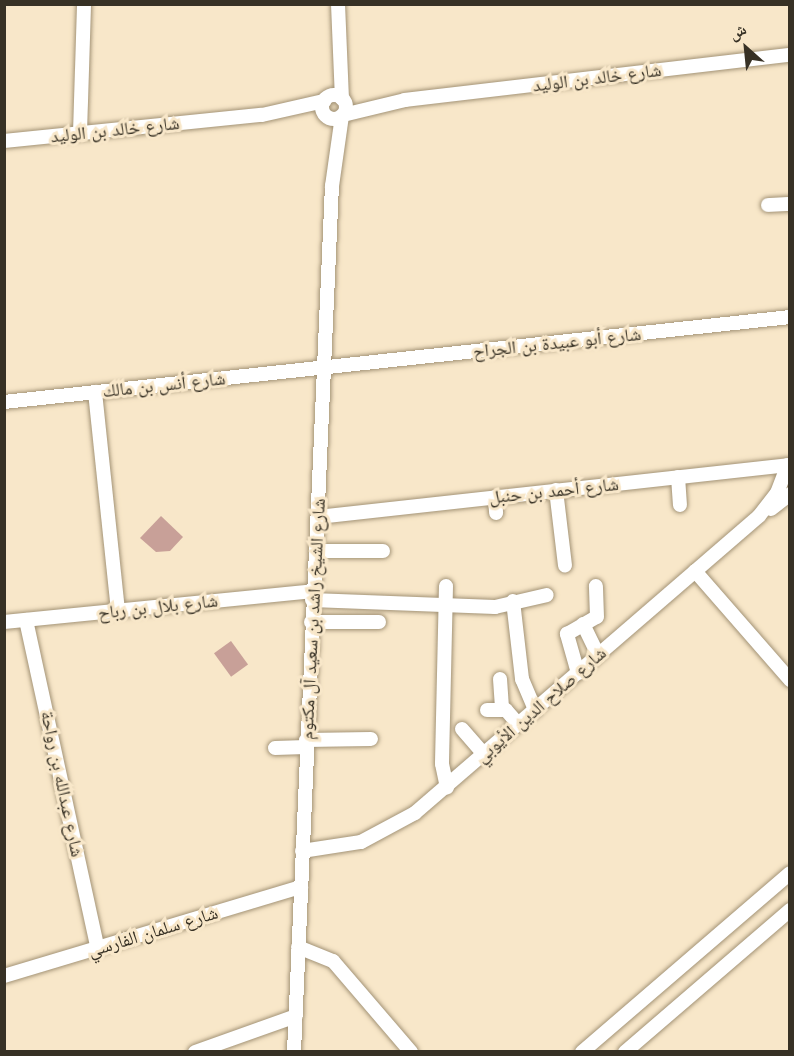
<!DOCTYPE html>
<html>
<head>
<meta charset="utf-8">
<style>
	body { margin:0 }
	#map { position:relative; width:794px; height:1056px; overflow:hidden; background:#f8e7c9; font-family:Jost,"Noto Naskh Arabic",sans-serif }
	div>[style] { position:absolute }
	.building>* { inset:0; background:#c8a098; transform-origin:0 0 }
	.roads { filter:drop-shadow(0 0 2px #a39376) drop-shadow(0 0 2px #a39376) }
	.minor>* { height:14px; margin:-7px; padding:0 7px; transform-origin:7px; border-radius:7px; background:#fff }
	.minor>.ring { margin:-7px; padding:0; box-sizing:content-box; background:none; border:14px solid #fff; border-radius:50% }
	span { translate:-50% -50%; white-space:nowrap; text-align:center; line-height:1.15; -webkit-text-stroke:6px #f8e7c9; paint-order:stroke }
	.street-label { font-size:18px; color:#373125 }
	.frame { position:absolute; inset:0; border:6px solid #373125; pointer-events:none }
	.north { position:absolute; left:716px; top:18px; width:60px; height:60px; -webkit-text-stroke:4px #f8e7c9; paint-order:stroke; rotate:333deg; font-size:16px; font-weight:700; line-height:24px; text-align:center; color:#373125 }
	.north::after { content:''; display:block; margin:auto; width:21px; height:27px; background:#373125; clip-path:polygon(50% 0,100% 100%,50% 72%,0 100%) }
</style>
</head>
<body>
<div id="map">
	<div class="building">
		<div style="clip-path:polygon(161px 516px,183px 537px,170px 551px,156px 552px,140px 538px)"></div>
		<div style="left:231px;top:641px;width:29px;height:21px;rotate:54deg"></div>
	</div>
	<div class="roads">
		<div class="minor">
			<div style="left:338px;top:4px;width:95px;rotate:87.6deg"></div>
			<div class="ring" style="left:322px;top:95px;width:10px;height:10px"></div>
			<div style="left:343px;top:115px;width:64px;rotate:-13.6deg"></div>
			<div style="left:405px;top:100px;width:388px;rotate:-6.7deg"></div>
			<div style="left:80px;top:133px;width:129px;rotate:-88.2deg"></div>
			<div style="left:4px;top:141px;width:259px;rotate:-5.8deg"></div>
			<div style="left:262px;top:115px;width:64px;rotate:-12.7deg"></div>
			<div style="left:768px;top:205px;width:22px;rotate:-3deg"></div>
			<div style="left:95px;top:392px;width:219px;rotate:84deg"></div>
			<div style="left:4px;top:402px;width:791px;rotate:-6.17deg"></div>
			<div style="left:678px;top:477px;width:28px;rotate:86deg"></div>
			<div style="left:556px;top:490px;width:76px;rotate:83.2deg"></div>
			<div style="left:495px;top:497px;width:16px;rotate:86deg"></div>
			<div style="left:771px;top:509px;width:24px;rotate:-38deg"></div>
			<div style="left:318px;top:517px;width:475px;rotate:-6.3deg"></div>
			<div style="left:317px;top:551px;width:66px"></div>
			<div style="left:695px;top:571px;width:145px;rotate:48.9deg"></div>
			<div style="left:446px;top:586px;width:178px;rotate:91.3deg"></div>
			<div style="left:442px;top:764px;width:24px;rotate:78deg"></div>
			<div style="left:312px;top:600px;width:183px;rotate:2.2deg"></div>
			<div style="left:495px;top:607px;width:53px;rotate:-13deg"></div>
			<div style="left:513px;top:601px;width:79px;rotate:83.4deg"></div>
			<div style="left:522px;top:679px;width:34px;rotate:67deg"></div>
			<div style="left:26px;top:620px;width:337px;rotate:77.7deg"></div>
			<div style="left:4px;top:622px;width:311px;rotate:-5.7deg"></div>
			<div style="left:311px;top:622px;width:68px"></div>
			<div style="left:583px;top:624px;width:34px;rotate:64deg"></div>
			<div style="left:578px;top:673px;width:41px;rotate:-105.8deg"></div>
			<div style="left:567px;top:634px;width:34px;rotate:-30deg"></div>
			<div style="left:597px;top:617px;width:31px;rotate:-92deg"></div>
			<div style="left:500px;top:679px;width:30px;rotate:86deg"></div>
			<div style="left:487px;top:710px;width:19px"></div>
			<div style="left:506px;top:710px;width:18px;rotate:49deg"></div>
			<div style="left:462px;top:729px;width:33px;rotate:49deg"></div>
			<div style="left:306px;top:740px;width:65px;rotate:-0.9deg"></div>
			<div style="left:275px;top:748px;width:31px;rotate:-2deg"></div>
			<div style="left:302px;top:851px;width:60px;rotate:-8.7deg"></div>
			<div style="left:361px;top:842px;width:61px;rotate:-28.2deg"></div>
			<div style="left:415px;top:813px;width:454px;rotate:-40.8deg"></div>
			<div style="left:759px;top:516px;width:29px;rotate:-52deg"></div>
			<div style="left:777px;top:493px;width:30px;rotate:-69deg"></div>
			<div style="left:298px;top:947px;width:38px;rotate:22deg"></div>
			<div style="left:333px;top:961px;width:120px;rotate:49.4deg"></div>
			<div style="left:4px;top:976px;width:310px;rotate:-16.7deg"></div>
			<div style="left:195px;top:1052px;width:107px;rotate:-19.6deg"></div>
			<div style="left:294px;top:1052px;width:867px;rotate:-87.49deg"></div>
			<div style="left:332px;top:186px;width:71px;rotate:-81.9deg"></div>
			<div style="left:582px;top:1052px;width:274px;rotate:-40.7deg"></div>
			<div style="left:625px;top:1052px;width:218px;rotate:-40.7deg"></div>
		</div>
	</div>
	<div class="street-label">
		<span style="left:597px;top:78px;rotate:-7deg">شارع خالد بن الوليد</span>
		<span style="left:115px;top:130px;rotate:-6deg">شارع خالد بن الوليد</span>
		<span style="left:557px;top:343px;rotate:-6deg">شارع أبو عبيدة بن الجراح</span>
		<span style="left:164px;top:385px;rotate:-6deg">شارع أنس بن مالك</span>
		<span style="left:554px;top:491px;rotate:-6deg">شارع أحمد بن حنبل</span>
		<span style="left:158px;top:607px;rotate:-6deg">شارع بلال بن رباح</span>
		<span style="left:313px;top:619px;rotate:-87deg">شارع الشيخ راشد بن سعيد آل مكتوم</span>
		<span style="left:541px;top:705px;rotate:-41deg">شارع صلاح الدين الأيوبي</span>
		<span style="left:62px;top:784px;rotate:78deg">شارع عبدالله بن رواحة</span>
		<span style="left:153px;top:932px;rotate:-17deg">شارع سلمان الفارسي</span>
	</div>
	<div class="frame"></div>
	<div class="north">ش</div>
</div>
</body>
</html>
